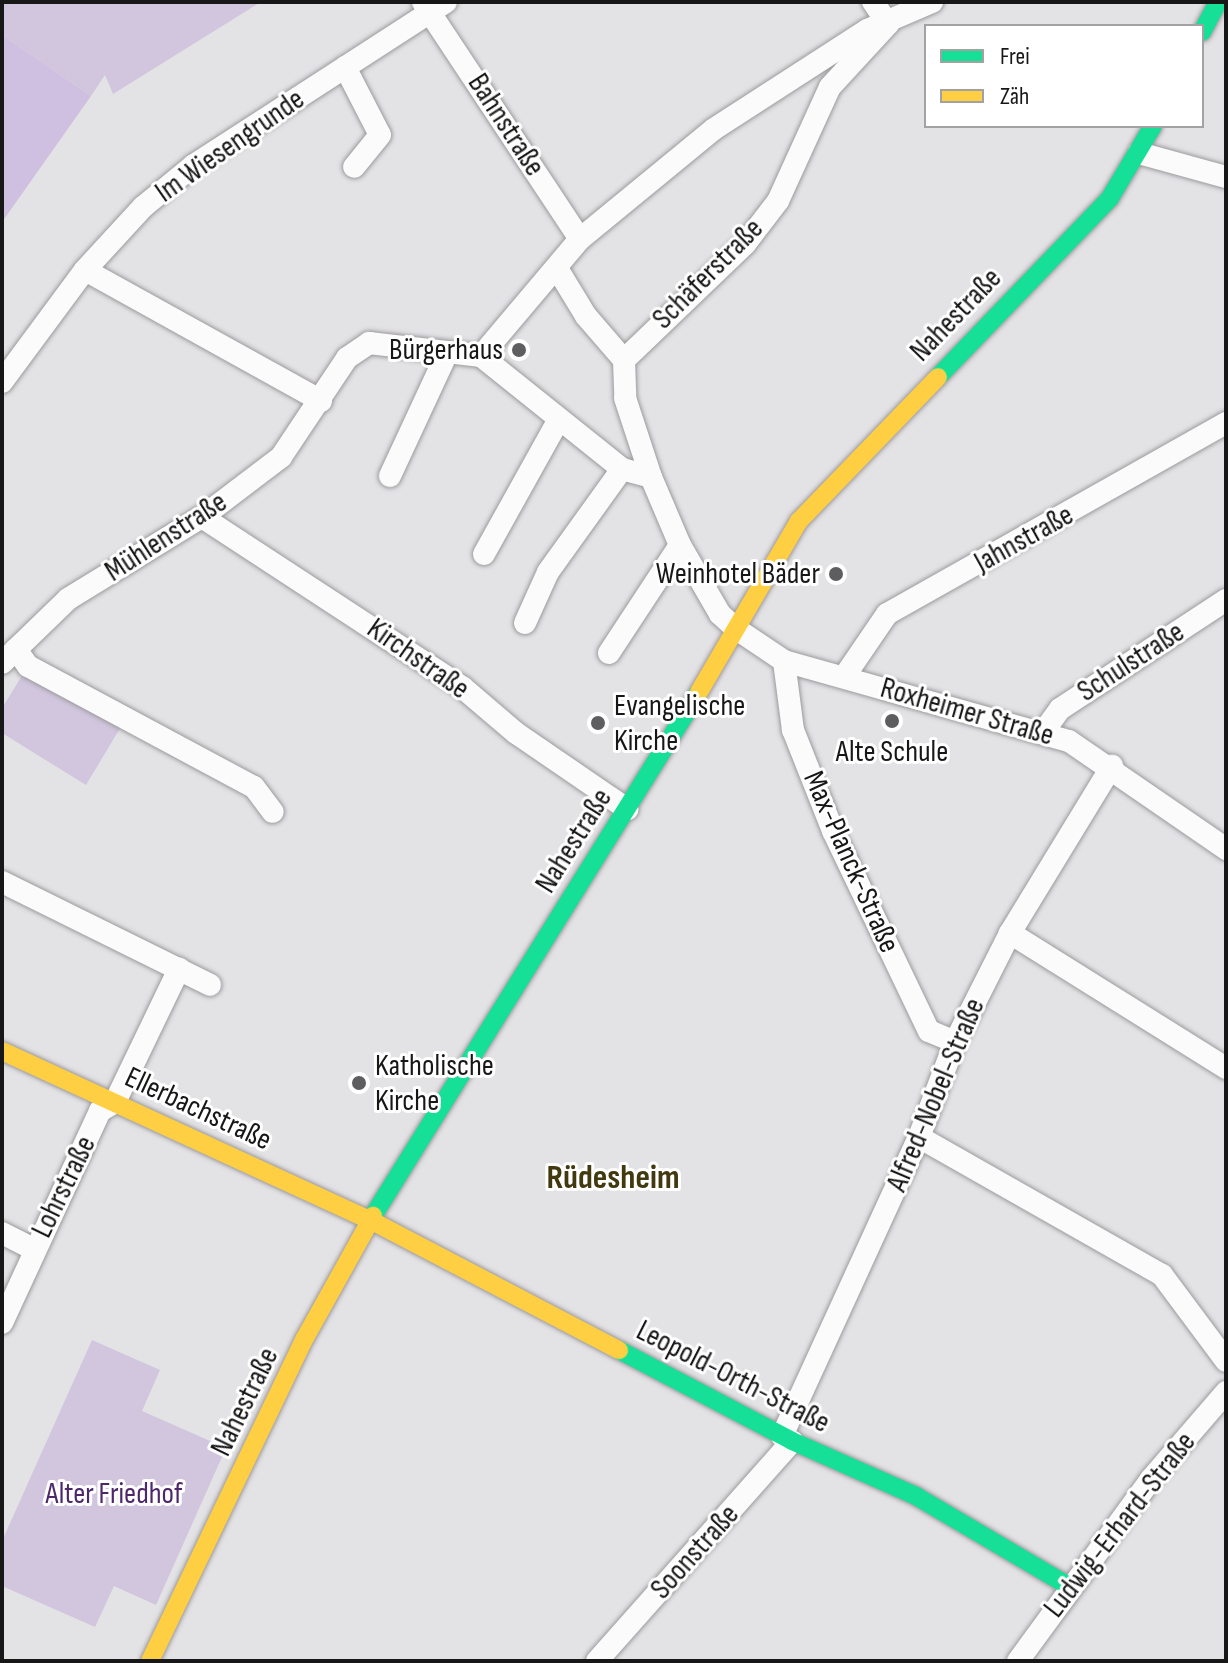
<!DOCTYPE html>
<html>
<head>
<meta charset="utf-8">
<style>
	body { margin:0 }
	#map { position:relative; width:1228px; height:1663px; overflow:hidden; background:#e3e2e5; font-family:"Sofia Sans Condensed",sans-serif }
	div>[style] { position:absolute }
	.green>* { inset:0; background:#d1c6de }
	.forest>* { inset:0; background:#cfbfe0 }
	.roads { filter:drop-shadow(0 0 2px #9c9a9d) drop-shadow(0 0 2px #9c9a9d) }
	.street>* { height:22px; margin:-11px; padding:0 11px; transform-origin:11px; border-radius:11px; background:#fbfbfb }
	.fast>* { height:18px; margin:-9px; padding:0 9px; transform-origin:9px; border-radius:9px; background:#16e098 }
	.slow>* { height:18px; margin:-9px; padding:0 9px; transform-origin:9px; border-radius:9px; background:#ffcf43 }
	.dots>* { width:22px; height:22px; translate:-50% -50%; box-sizing:border-box; border:4px solid #fff; border-radius:50% }
	span { translate:-50% -50%; white-space:nowrap; text-align:center; line-height:1.15; -webkit-text-stroke:6px #fff; paint-order:stroke }
	.street-label { font-size:30px; color:#171718 }
	.poi-label { font-size:30px; color:#171718 }
	.right { translate:-100% -50%; text-align:right }
	.left { translate:0 -50%; text-align:left }
	.park-label { font-size:30px; color:#4c276a }
	.quarter-label { font-size:34px; color:#42390f; font-weight:700 }
	.frame { position:absolute; inset:0; border:4px solid #171718; pointer-events:none }
	.legend { position:absolute; left:924px; top:24px; width:280px; height:104px; box-sizing:border-box; background:#fff; border:2px solid #a2a2a3; margin:0; padding:10px 14px; list-style:none; font-size:24px; color:#171718 }
	.legend li { display:flex; align-items:center; gap:16px; height:40px }
	.legend b { width:40px; border:2px solid #a2a2a3 }
</style>
</head>
<body>
<div id="map">
	<div class="green">
		<div style="clip-path:polygon(2px 2px,261px 2px,113px 94px,105px 75px,91px 96px,2px 35px)"></div>
		<div style="clip-path:polygon(28px 666px,125px 720px,86px 785px,2px 733px,2px 708px)"></div>
		<div style="clip-path:polygon(92px 1340px,160px 1370px,142px 1411px,226px 1448px,156px 1605px,114px 1586px,95px 1627px,2px 1586px,2px 1541px)"></div>
	</div>
	<div class="forest">
		<div style="clip-path:polygon(2px 35px,91px 96px,2px 222px)"></div>
	</div>
	<div class="roads">
		<div class="street">
			<div style="left:423px;top:2px;width:284px;rotate:56.5deg"></div>
			<div style="left:345px;top:67px;width:76px;rotate:62.8deg"></div>
			<div style="left:380px;top:135px;width:41px;rotate:129.1deg"></div>
			<div style="left:1139px;top:153px;width:90px;rotate:15.4deg"></div>
			<div style="left:85px;top:270px;width:270px;rotate:29deg"></div>
			<div style="left:558px;top:270px;width:54px;rotate:58.7deg"></div>
			<div style="left:586px;top:316px;width:58px;rotate:49.2deg"></div>
			<div style="left:624px;top:360px;width:38px;rotate:88deg"></div>
			<div style="left:625px;top:398px;width:83px;rotate:71.8deg"></div>
			<div style="left:651px;top:477px;width:74px;rotate:66.9deg"></div>
			<div style="left:680px;top:545px;width:80px;rotate:59.9deg"></div>
			<div style="left:720px;top:614px;width:21px;rotate:43deg"></div>
			<div style="left:735px;top:628px;width:59px;rotate:34deg"></div>
			<div style="left:784px;top:661px;width:296px;rotate:15.7deg"></div>
			<div style="left:1069px;top:741px;width:191px;rotate:34.5deg"></div>
			<div style="left:481px;top:356px;width:153px;rotate:-49.8deg"></div>
			<div style="left:580px;top:239px;width:173px;rotate:-39.4deg"></div>
			<div style="left:714px;top:129px;width:182px;rotate:-32.9deg"></div>
			<div style="left:867px;top:30px;width:71px;rotate:-23.3deg"></div>
			<div style="left:624px;top:360px;width:168px;rotate:-43.8deg"></div>
			<div style="left:745px;top:244px;width:54px;rotate:-52.5deg"></div>
			<div style="left:778px;top:201px;width:125px;rotate:-65.5deg"></div>
			<div style="left:830px;top:87px;width:86px;rotate:-47.4deg"></div>
			<div style="left:888px;top:24px;width:27px;rotate:-124deg"></div>
			<div style="left:2px;top:382px;width:139px;rotate:-53.5deg"></div>
			<div style="left:85px;top:270px;width:86px;rotate:-47.4deg"></div>
			<div style="left:143px;top:207px;width:66px;rotate:-39.5deg"></div>
			<div style="left:194px;top:165px;width:300px;rotate:-32.9deg"></div>
			<div style="left:390px;top:476px;width:136px;rotate:-65.1deg"></div>
			<div style="left:202px;top:517px;width:311px;rotate:33.2deg"></div>
			<div style="left:462px;top:687px;width:71px;rotate:40.4deg"></div>
			<div style="left:516px;top:733px;width:135px;rotate:34.4deg"></div>
			<div style="left:484px;top:554px;width:152px;rotate:-60.9deg"></div>
			<div style="left:525px;top:623px;width:56px;rotate:-65.7deg"></div>
			<div style="left:548px;top:572px;width:127px;rotate:-54.3deg"></div>
			<div style="left:16px;top:649px;width:21px;rotate:55deg"></div>
			<div style="left:28px;top:666px;width:256px;rotate:28.2deg"></div>
			<div style="left:254px;top:787px;width:31px;rotate:53deg"></div>
			<div style="left:609px;top:653px;width:129px;rotate:-56.7deg"></div>
			<div style="left:784px;top:661px;width:70px;rotate:82.6deg"></div>
			<div style="left:793px;top:730px;width:109px;rotate:68.4deg"></div>
			<div style="left:833px;top:831px;width:222px;rotate:64.4deg"></div>
			<div style="left:929px;top:1031px;width:28px;rotate:23deg"></div>
			<div style="left:2px;top:663px;width:92px;rotate:-44.1deg"></div>
			<div style="left:68px;top:599px;width:157px;rotate:-31.5deg"></div>
			<div style="left:202px;top:517px;width:99px;rotate:-37.2deg"></div>
			<div style="left:281px;top:457px;width:119px;rotate:-56.3deg"></div>
			<div style="left:347px;top:358px;width:27px;rotate:-34deg"></div>
			<div style="left:369px;top:343px;width:113px;rotate:6.6deg"></div>
			<div style="left:481px;top:356px;width:181px;rotate:38.7deg"></div>
			<div style="left:622px;top:469px;width:30px;rotate:15deg"></div>
			<div style="left:844px;top:677px;width:76px;rotate:-55.7deg"></div>
			<div style="left:887px;top:614px;width:389px;rotate:-29.4deg"></div>
			<div style="left:1044px;top:731px;width:27px;rotate:-54deg"></div>
			<div style="left:1060px;top:709px;width:199px;rotate:-33.3deg"></div>
			<div style="left:2px;top:882px;width:232px;rotate:26.3deg"></div>
			<div style="left:1010px;top:933px;width:255px;rotate:32deg"></div>
			<div style="left:919px;top:1137px;width:279px;rotate:29.6deg"></div>
			<div style="left:1162px;top:1275px;width:107px;rotate:53.3deg"></div>
			<div style="left:2px;top:1233px;width:36px;rotate:27deg"></div>
			<div style="left:2px;top:1323px;width:234px;rotate:-65.2deg"></div>
			<div style="left:100px;top:1111px;width:17px;rotate:-31deg"></div>
			<div style="left:115px;top:1102px;width:148px;rotate:-64.3deg"></div>
			<div style="left:782px;top:1436px;width:329px;rotate:-65.4deg"></div>
			<div style="left:919px;top:1137px;width:102px;rotate:-69.2deg"></div>
			<div style="left:955px;top:1042px;width:122px;rotate:-63.2deg"></div>
			<div style="left:1010px;top:933px;width:196px;rotate:-58.6deg"></div>
			<div style="left:597px;top:1661px;width:294px;rotate:-48.4deg"></div>
			<div style="left:1018px;top:1661px;width:225px;rotate:-53.8deg"></div>
			<div style="left:1151px;top:1479px;width:115px;rotate:-49.2deg"></div>
		</div>
		<div class="fast">
			<div style="left:1202px;top:32px;width:34px;rotate:-62deg"></div>
			<div style="left:938px;top:377px;width:248px;rotate:-46.1deg"></div>
			<div style="left:1110px;top:198px;width:84px;rotate:-59.2deg"></div>
			<div style="left:373px;top:1216px;width:617px;rotate:-58.11deg"></div>
			<div style="left:619px;top:1350px;width:195px;rotate:27.7deg"></div>
			<div style="left:792px;top:1441px;width:136px;rotate:23.9deg"></div>
			<div style="left:916px;top:1496px;width:178px;rotate:30.5deg"></div>
		</div>
		<div class="slow">
			<div style="left:699px;top:692px;width:198px;rotate:-59.7deg"></div>
			<div style="left:799px;top:521px;width:200px;rotate:-46deg"></div>
			<div style="left:2px;top:1051px;width:405px;rotate:24.7deg"></div>
			<div style="left:370px;top:1220px;width:281px;rotate:27.6deg"></div>
			<div style="left:150px;top:1661px;width:358px;rotate:-64.4deg"></div>
			<div style="left:305px;top:1338px;width:140px;rotate:-60.9deg"></div>
		</div>
	</div>
	<div class="dots">
		<div style="left:519px;top:350px;background:#5e5e60"></div>
		<div style="left:836px;top:574px;background:#5e5e60"></div>
		<div style="left:892px;top:721px;background:#5e5e60"></div>
		<div style="left:598px;top:723px;background:#5e5e60"></div>
		<div style="left:359px;top:1083px;background:#5e5e60"></div>
	</div>
	<div class="street-label">
		<span style="left:506px;top:125px;rotate:57deg">Bahnstraße</span>
		<span style="left:230px;top:146px;rotate:-35deg">Im Wiesengrunde</span>
		<span style="left:708px;top:274px;rotate:-45deg">Schäferstraße</span>
		<span style="left:956px;top:315px;rotate:-46deg">Nahestraße</span>
		<span style="left:166px;top:537px;rotate:-33deg">Mühlenstraße</span>
		<span style="left:1024px;top:539px;rotate:-29deg">Jahnstraße</span>
		<span style="left:418px;top:659px;rotate:35deg">Kirchstraße</span>
		<span style="left:1131px;top:662px;rotate:-33deg">Schulstraße</span>
		<span style="left:967px;top:712px;rotate:16deg">Roxheimer Straße</span>
		<span style="left:574px;top:841px;rotate:-58deg">Nahestraße</span>
		<span style="left:851px;top:862px;rotate:66deg">Max-Planck-Straße</span>
		<span style="left:936px;top:1095px;rotate:-67deg">Alfred-Nobel-Straße</span>
		<span style="left:198px;top:1109px;rotate:25deg">Ellerbachstraße</span>
		<span style="left:64px;top:1187px;rotate:-64deg">Lohrstraße</span>
		<span style="left:733px;top:1377px;rotate:27deg">Leopold-Orth-Straße</span>
		<span style="left:245px;top:1402px;rotate:-64deg">Nahestraße</span>
		<span style="left:1120px;top:1525px;rotate:-52deg">Ludwig-Erhard-Straße</span>
		<span style="left:695px;top:1552px;rotate:-48deg">Soonstraße</span>
	</div>
	<div class="poi-label">
		<span class="right" style="left:503px;top:350px">Bürgerhaus</span>
		<span class="right" style="left:820px;top:574px">Weinhotel Bäder</span>
		<span class="left" style="left:614px;top:723px">Evangelische<br>Kirche</span>
		<span style="left:892px;top:752px">Alte Schule</span>
		<span class="left" style="left:375px;top:1083px">Katholische<br>Kirche</span>
	</div>
	<div class="park-label">
		<span style="left:114px;top:1494px">Alter Friedhof</span>
	</div>
	<div class="quarter-label">
		<span style="left:613px;top:1178px">Rüdesheim</span>
	</div>
	<div class="frame"></div>
	<ul class="legend">
	<li><b style="height:10px;background:#16e098"></b>Frei</li>
	<li><b style="height:10px;background:#ffcf43"></b>Zäh</li>
	</ul>
</div>
</body>
</html>
